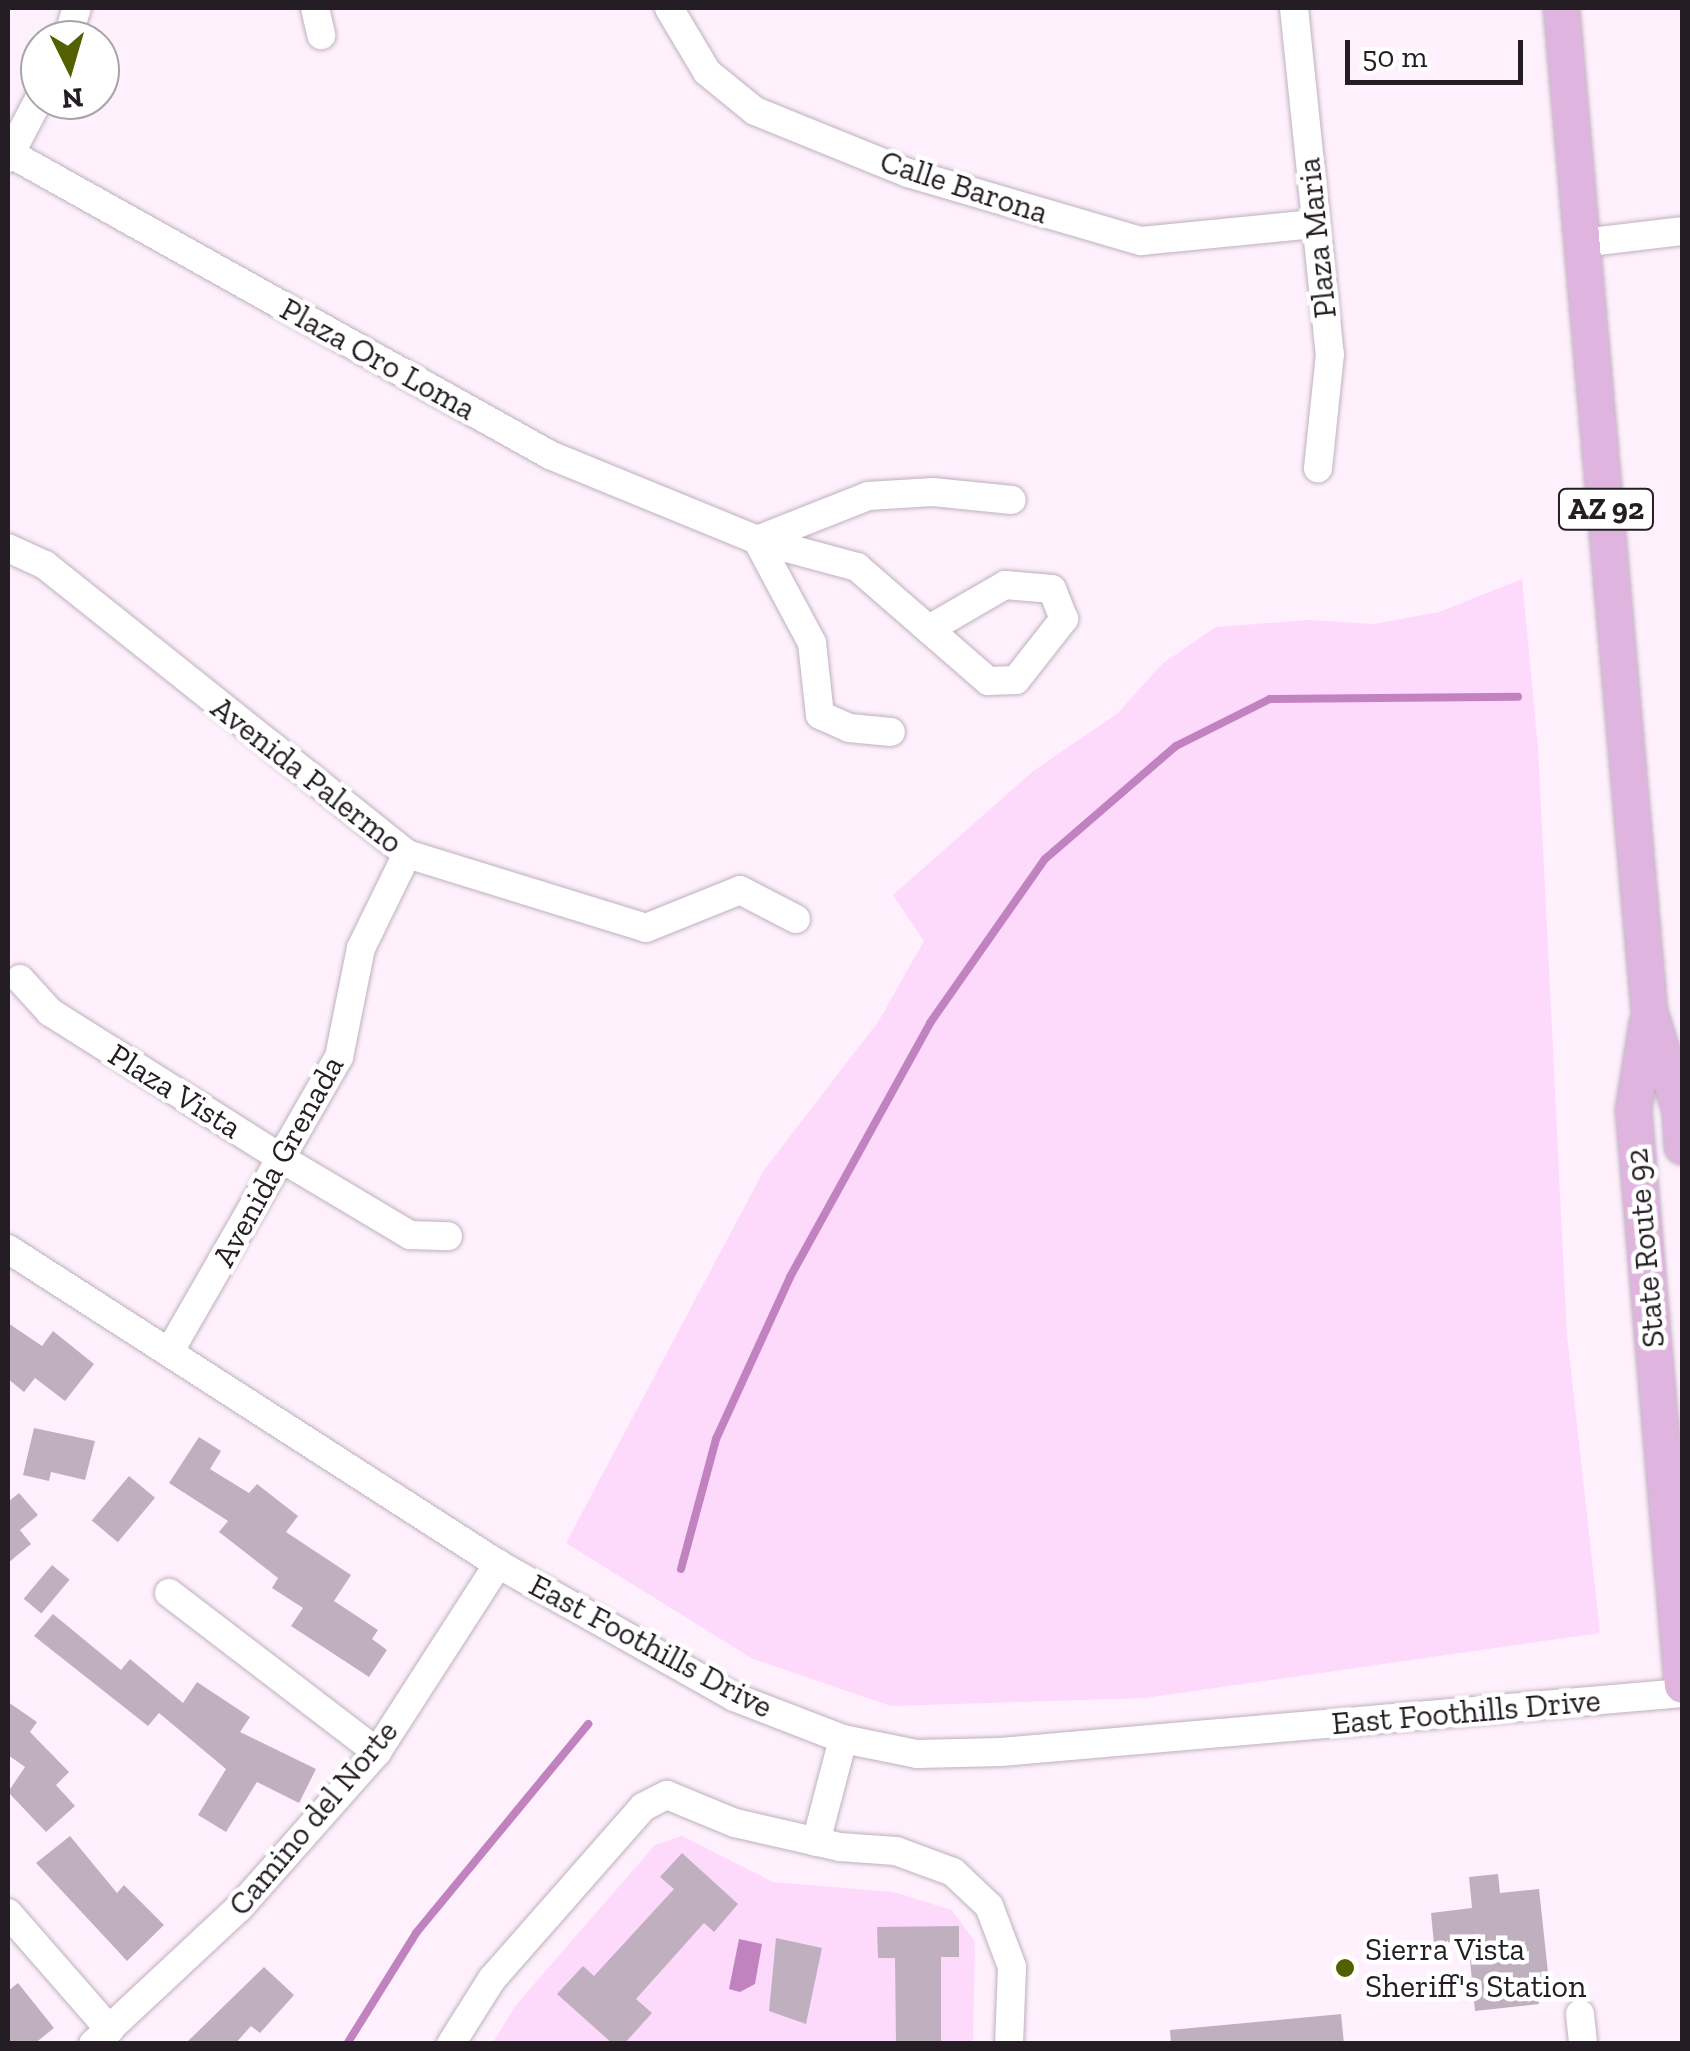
<!DOCTYPE html>
<html>
<head>
<meta charset="utf-8">
<style>
	body { margin:0 }
	#map { position:relative; width:1690px; height:2051px; overflow:hidden; background:#fef1fd; font-family:"Zilla Slab",serif }
	div>[style] { position:absolute }
	.green>* { inset:0; background:#fdd9fc }
	.water>* { inset:0; background:#c182c0 }
	.stream>* { height:8px; margin:-4px; padding:0 4px; transform-origin:4px; border-radius:4px; background:#c182c0 }
	.building>* { inset:0; background:#c0b0bf; transform-origin:0 0 }
	.roads { filter:drop-shadow(0 0 2px #bfb0bf) drop-shadow(0 0 2px #bfb0bf) }
	.minor>* { height:28px; margin:-14px; padding:0 14px; transform-origin:14px; border-radius:14px; background:#fff }
	.major>* { height:35px; margin:-17.5px; padding:0 17.5px; transform-origin:17.5px; border-radius:17.5px; background:#dfb5df }
	.dots>* { width:28px; height:28px; translate:-50% -50%; box-sizing:border-box; border:5px solid #fff; border-radius:50% }
	span { translate:-50% -50%; white-space:nowrap; text-align:center; line-height:1.15; -webkit-text-stroke:9px #fff; paint-order:stroke }
	.shield-label span { padding:2px 8px; background:#fff; border:2px solid; border-radius:8px; -webkit-text-stroke-width:0 }
	.shield-label { font-size:30px; color:#241e24; font-weight:700 }
	.street-label { font-size:32px; color:#241e24 }
	.poi-label { font-size:32px; color:#241e24 }
	.left { translate:0 -50%; text-align:left }
	.frame { position:absolute; inset:0; border:10px solid #241e24; pointer-events:none }
	.north { position:absolute; left:20px; top:20px; width:100px; height:100px; box-sizing:border-box; background:#fff; border:2px solid #a7a5a7; border-radius:50%; rotate:175deg; font-size:28px; font-weight:700; line-height:40px; text-align:center; color:#241e24 }
	.north::after { content:''; display:block; margin:auto; width:35px; height:45px; background:#545f00; clip-path:polygon(50% 0,100% 100%,50% 72%,0 100%) }
	.scale { position:absolute; left:1345px; top:40px; width:178px; height:45px; box-sizing:border-box; border:5px solid #241e24; border-top:0; padding-left:12px; font-size:30px; line-height:35px; white-space:nowrap; color:#241e24; -webkit-text-stroke:8px #fff; paint-order:stroke }
</style>
</head>
<body>
<div id="map">
	<div class="green">
		<div style="clip-path:polygon(1522px 579px,1538px 747px,1567px 1335px,1600px 1633px,1145px 1698px,891px 1706px,753px 1659px,566px 1543px,764px 1170px,878px 1022px,924px 941px,893px 895px,1032px 772px,1118px 713px,1162px 664px,1216px 627px,1310px 620px,1374px 624px,1439px 612px)"></div>
		<div style="clip-path:polygon(682px 1836px,773px 1882px,893px 1892px,952px 1910px,975px 1942px,973px 2043px,492px 2044px,516px 2005px,655px 1845px)"></div>
	</div>
	<div class="water">
		<div style="clip-path:polygon(739px 1939px,762px 1944px,755px 1984px,740px 1992px,729px 1989px)"></div>
	</div>
	<div class="stream">
		<div style="left:681px;top:1569px;width:135px;rotate:-74.9deg"></div>
		<div style="left:716px;top:1439px;width:178px;rotate:-65.4deg"></div>
		<div style="left:790px;top:1277px;width:290px;rotate:-61.1deg"></div>
		<div style="left:930px;top:1023px;width:200px;rotate:-55deg"></div>
		<div style="left:1045px;top:859px;width:173px;rotate:-40.8deg"></div>
		<div style="left:1176px;top:746px;width:105px;rotate:-26.6deg"></div>
		<div style="left:1270px;top:699px;width:248px;rotate:-0.5deg"></div>
		<div style="left:347px;top:2044px;width:131px;rotate:-58.1deg"></div>
		<div style="left:416px;top:1933px;width:271px;rotate:-50.5deg"></div>
	</div>
	<div class="building">
		<div style="clip-path:polygon(8px 1323px,42px 1346px,53px 1331px,94px 1364px,65px 1401px,35px 1378px,24px 1392px,8px 1379px)"></div>
		<div style="clip-path:polygon(34px 1428px,95px 1441px,85px 1480px,51px 1472px,49px 1481px,23px 1475px)"></div>
		<div style="clip-path:polygon(199px 1437px,221px 1451px,210px 1469px,249px 1493px,257px 1484px,298px 1516px,286px 1532px,351px 1575px,334px 1601px,378px 1630px,372px 1639px,387px 1650px,369px 1677px,291px 1626px,303px 1608px,272px 1588px,278px 1578px,219px 1532px,228px 1521px,169px 1483px)"></div>
		<div style="left:129px;top:1476px;width:34px;height:58px;rotate:40deg"></div>
		<div style="clip-path:polygon(19px 1493px,38px 1515px,20px 1530px,31px 1544px,8px 1563px,8px 1502px)"></div>
		<div style="left:52px;top:1565px;width:23px;height:44px;rotate:40deg"></div>
		<div style="clip-path:polygon(53px 1614px,121px 1670px,130px 1659px,183px 1703px,197px 1682px,250px 1717px,240px 1732px,316px 1769px,299px 1803px,257px 1782px,226px 1832px,198px 1815px,226px 1769px,159px 1713px,148px 1726px,34px 1636px)"></div>
		<div style="clip-path:polygon(8px 1702px,37px 1722px,30px 1732px,69px 1772px,56px 1785px,75px 1806px,46px 1832px,8px 1792px,25px 1767px,8px 1755px)"></div>
		<div style="clip-path:polygon(70px 1836px,117px 1893px,124px 1885px,164px 1925px,127px 1961px,36px 1863px)"></div>
		<div style="clip-path:polygon(682px 1853px,738px 1904px,714px 1932px,704px 1923px,636px 1999px,652px 2013px,624px 2044px,613px 2044px,557px 1994px,583px 1966px,594px 1976px,674px 1889px,660px 1877px)"></div>
		<div style="clip-path:polygon(1498px 1874px,1500px 1893px,1539px 1889px,1549px 1982px,1537px 1983px,1539px 2004px,1475px 2011px,1468px 1940px,1434px 1944px,1431px 1913px,1472px 1908px,1469px 1877px)"></div>
		<div style="clip-path:polygon(959px 1926px,959px 1957px,941px 1957px,941px 2044px,896px 2044px,895px 1958px,878px 1958px,877px 1927px)"></div>
		<div style="clip-path:polygon(776px 1938px,822px 1948px,806px 2024px,769px 2011px)"></div>
		<div style="clip-path:polygon(264px 1967px,294px 1995px,260px 2033px,251px 2026px,235px 2044px,185px 2044px)"></div>
		<div style="clip-path:polygon(18px 1983px,54px 2028px,34px 2044px,8px 2044px,8px 1991px)"></div>
		<div style="clip-path:polygon(1341px 2014px,1344px 2044px,1171px 2044px,1170px 2030px)"></div>
	</div>
	<div class="roads">
		<div class="minor">
			<div style="left:315px;top:8px;width:28px;rotate:77deg"></div>
			<div style="left:669px;top:8px;width:74px;rotate:59.3deg"></div>
			<div style="left:707px;top:72px;width:62px;rotate:39.1deg"></div>
			<div style="left:755px;top:111px;width:165px;rotate:22.1deg"></div>
			<div style="left:908px;top:173px;width:243px;rotate:16.3deg"></div>
			<div style="left:1141px;top:241px;width:174px;rotate:-5.6deg"></div>
			<div style="left:1294px;top:8px;width:348px;rotate:84.1deg"></div>
			<div style="left:1330px;top:354px;width:115px;rotate:96deg"></div>
			<div style="left:67px;top:40px;width:34px;rotate:-73deg"></div>
			<div style="left:11px;top:154px;width:617px;rotate:29.18deg"></div>
			<div style="left:550px;top:455px;width:224px;rotate:22.3deg"></div>
			<div style="left:757px;top:540px;width:104px;rotate:15.1deg"></div>
			<div style="left:857px;top:567px;width:174px;rotate:41deg"></div>
			<div style="left:988px;top:681px;width:28px;rotate:-2deg"></div>
			<div style="left:1016px;top:680px;width:78px;rotate:-51.8deg"></div>
			<div style="left:1064px;top:619px;width:32px;rotate:-112deg"></div>
			<div style="left:1052px;top:589px;width:47px;rotate:-175.1deg"></div>
			<div style="left:1005px;top:585px;width:88px;rotate:149.9deg"></div>
			<div style="left:8px;top:158px;width:69px;rotate:-62.3deg"></div>
			<div style="left:1582px;top:243px;width:101px;rotate:-6.8deg"></div>
			<div style="left:757px;top:540px;width:119px;rotate:-21.6deg"></div>
			<div style="left:868px;top:496px;width:65px;rotate:-3.5deg"></div>
			<div style="left:933px;top:492px;width:79px;rotate:5.8deg"></div>
			<div style="left:757px;top:540px;width:117px;rotate:61.9deg"></div>
			<div style="left:812px;top:643px;width:72px;rotate:83.7deg"></div>
			<div style="left:820px;top:715px;width:32px;rotate:24deg"></div>
			<div style="left:849px;top:728px;width:42px;rotate:5.4deg"></div>
			<div style="left:8px;top:548px;width:41px;rotate:24.7deg"></div>
			<div style="left:45px;top:565px;width:463px;rotate:38.6deg"></div>
			<div style="left:407px;top:854px;width:250px;rotate:17.2deg"></div>
			<div style="left:646px;top:928px;width:101px;rotate:-22deg"></div>
			<div style="left:740px;top:890px;width:63px;rotate:27.4deg"></div>
			<div style="left:20px;top:979px;width:45px;rotate:47.7deg"></div>
			<div style="left:50px;top:1012px;width:277px;rotate:32.3deg"></div>
			<div style="left:284px;top:1160px;width:147px;rotate:30.8deg"></div>
			<div style="left:410px;top:1235px;width:38px;rotate:2deg"></div>
			<div style="left:8px;top:1249px;width:583px;rotate:32.74deg"></div>
			<div style="left:498px;top:1564px;width:271px;rotate:29.4deg"></div>
			<div style="left:734px;top:1697px;width:117px;rotate:21.1deg"></div>
			<div style="left:843px;top:1739px;width:76px;rotate:11.5deg"></div>
			<div style="left:917px;top:1754px;width:84px;rotate:-1.4deg"></div>
			<div style="left:1001px;top:1752px;width:684px;rotate:-4.95deg"></div>
			<div style="left:171px;top:1349px;width:337px;rotate:-60.1deg"></div>
			<div style="left:339px;top:1057px;width:111px;rotate:-78.6deg"></div>
			<div style="left:361px;top:948px;width:105px;rotate:-63.9deg"></div>
			<div style="left:169px;top:1593px;width:262px;rotate:37.4deg"></div>
			<div style="left:816px;top:1842px;width:106px;rotate:-75.3deg"></div>
			<div style="left:8px;top:1913px;width:155px;rotate:48.9deg"></div>
			<div style="left:1580px;top:2014px;width:30px;rotate:84deg"></div>
			<div style="left:93px;top:2044px;width:200px;rotate:-43deg"></div>
			<div style="left:239px;top:1908px;width:208px;rotate:-48.5deg"></div>
			<div style="left:377px;top:1752px;width:224px;rotate:-57.2deg"></div>
			<div style="left:451px;top:2044px;width:77px;rotate:-57.8deg"></div>
			<div style="left:492px;top:1979px;width:229px;rotate:-48.7deg"></div>
			<div style="left:643px;top:1807px;width:27px;rotate:-27deg"></div>
			<div style="left:667px;top:1795px;width:74px;rotate:22.4deg"></div>
			<div style="left:735px;top:1823px;width:108px;rotate:12.9deg"></div>
			<div style="left:840px;top:1847px;width:56px;rotate:4.1deg"></div>
			<div style="left:896px;top:1851px;width:61px;rotate:20.2deg"></div>
			<div style="left:953px;top:1872px;width:50px;rotate:43.4deg"></div>
			<div style="left:989px;top:1906px;width:65px;rotate:69.3deg"></div>
			<div style="left:1012px;top:1967px;width:77px;rotate:92.2deg"></div>
		</div>
		<div class="major">
			<div style="left:1561px;top:8px;width:1007px;rotate:84.99deg"></div>
			<div style="left:1649px;top:1011px;width:105px;rotate:72.8deg"></div>
			<div style="left:1680px;top:1111px;width:35px;rotate:87deg"></div>
			<div style="left:1647px;top:1022px;width:88px;rotate:99.1deg"></div>
			<div style="left:1633px;top:1109px;width:578px;rotate:85.14deg"></div>
		</div>
	</div>
	<div class="dots">
		<div style="left:1345px;top:1968px;background:#545f00"></div>
	</div>
	<div class="shield-label">
		<span style="left:1606px;top:509px">AZ 92</span>
	</div>
	<div class="street-label">
		<span style="left:964px;top:187px;rotate:18deg">Calle Barona</span>
		<span style="left:1317px;top:238px;rotate:-96deg">Plaza Maria</span>
		<span style="left:378px;top:359px;rotate:29deg">Plaza Oro Loma</span>
		<span style="left:307px;top:775px;rotate:38deg">Avenida Palermo</span>
		<span style="left:175px;top:1091px;rotate:32deg">Plaza Vista</span>
		<span style="left:278px;top:1161px;rotate:-61deg">Avenida Grenada</span>
		<span style="left:1645px;top:1248px;rotate:-95deg">State Route 92</span>
		<span style="left:651px;top:1646px;rotate:28deg">East Foothills Drive</span>
		<span style="left:1466px;top:1712px;rotate:-5deg">East Foothills Drive</span>
		<span style="left:313px;top:1818px;rotate:-50deg">Camino del Norte</span>
	</div>
	<div class="poi-label">
		<span class="left" style="left:1365px;top:1968px">Sierra Vista<br>Sheriff's Station</span>
	</div>
	<div class="frame"></div>
	<div class="north">N</div>
	<div class="scale">50 m</div>
</div>
</body>
</html>
